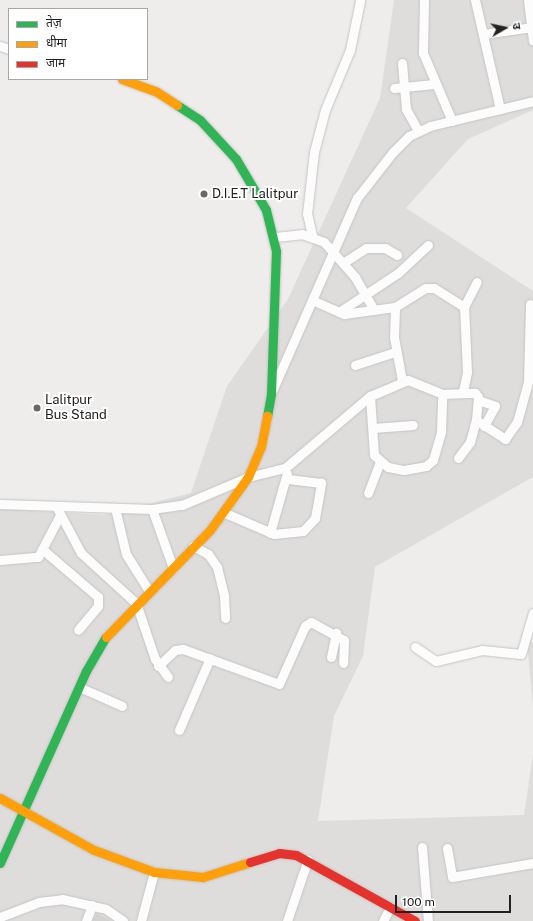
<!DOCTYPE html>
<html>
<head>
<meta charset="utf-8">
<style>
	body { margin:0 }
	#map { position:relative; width:533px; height:921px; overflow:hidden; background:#efedeb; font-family:"Public Sans","Noto Sans Devanagari",sans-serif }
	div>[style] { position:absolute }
	.residential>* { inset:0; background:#dfdddc }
	.building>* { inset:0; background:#d4d2d0 }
	.roads { filter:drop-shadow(0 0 1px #c5c4c3) drop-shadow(0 0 1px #c5c4c3) }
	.street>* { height:9px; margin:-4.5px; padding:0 4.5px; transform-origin:4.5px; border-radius:4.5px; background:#fdfcfc }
	.fast>* { height:9px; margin:-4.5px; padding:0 4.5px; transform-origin:4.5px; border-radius:4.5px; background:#30b455 }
	.slow>* { height:9px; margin:-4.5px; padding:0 4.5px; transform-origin:4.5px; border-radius:4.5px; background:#ff9f0a }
	.jam>* { height:9px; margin:-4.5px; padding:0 4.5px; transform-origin:4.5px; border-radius:4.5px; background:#e5322d }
	.dots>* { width:11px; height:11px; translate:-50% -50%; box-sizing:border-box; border:2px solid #fff; border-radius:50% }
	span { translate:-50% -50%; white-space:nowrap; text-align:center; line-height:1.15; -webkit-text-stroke:4px #fff; paint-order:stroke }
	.poi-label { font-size:13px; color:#222 }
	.left { translate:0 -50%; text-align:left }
	.legend { position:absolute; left:8px; top:8px; width:140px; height:72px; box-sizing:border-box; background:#fff; border:1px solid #a7a7a7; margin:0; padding:5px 7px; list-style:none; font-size:12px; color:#222 }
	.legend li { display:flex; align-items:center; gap:8px; height:20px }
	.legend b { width:20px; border:1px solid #a7a7a7 }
	.north { position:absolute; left:485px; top:8px; width:40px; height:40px; -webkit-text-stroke:3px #fff; paint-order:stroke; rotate:81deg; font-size:11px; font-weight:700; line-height:16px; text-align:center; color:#222 }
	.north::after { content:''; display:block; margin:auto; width:14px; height:18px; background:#222; clip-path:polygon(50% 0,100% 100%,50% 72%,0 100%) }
	.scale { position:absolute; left:395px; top:895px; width:116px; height:18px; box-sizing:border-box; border:2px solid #222; border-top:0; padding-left:5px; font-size:12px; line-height:14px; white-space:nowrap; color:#222; -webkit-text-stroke:3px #fff; paint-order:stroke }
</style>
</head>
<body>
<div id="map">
	<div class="residential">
		<div style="clip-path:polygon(394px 0,533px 0,533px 110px,468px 139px,406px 208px,533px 291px,533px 477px,375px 567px,363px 656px,334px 716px,318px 821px,524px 815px,533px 754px,533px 921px,0 921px,0 509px,105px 515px,191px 493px,227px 386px,288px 299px,380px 98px)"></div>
		<div style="clip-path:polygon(533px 642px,533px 706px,527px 643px)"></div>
	</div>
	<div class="building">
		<div style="clip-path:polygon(97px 914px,111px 921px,93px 921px)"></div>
	</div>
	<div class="roads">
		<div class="street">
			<div style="left:424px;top:0;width:53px;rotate:91.1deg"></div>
			<div style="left:423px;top:53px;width:74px;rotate:66.9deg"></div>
			<div style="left:475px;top:0;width:112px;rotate:77.1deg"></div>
			<div style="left:528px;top:0;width:41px;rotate:83deg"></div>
			<div style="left:483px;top:34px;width:50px;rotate:-8deg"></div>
			<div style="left:0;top:46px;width:9px;rotate:18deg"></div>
			<div style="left:402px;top:63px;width:46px;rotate:85deg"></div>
			<div style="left:406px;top:109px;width:25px;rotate:61deg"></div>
			<div style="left:394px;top:88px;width:40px;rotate:-5.7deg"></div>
			<div style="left:312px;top:235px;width:22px;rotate:-103deg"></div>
			<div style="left:307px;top:214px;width:62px;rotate:-83.6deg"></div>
			<div style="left:314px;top:152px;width:43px;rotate:-75.3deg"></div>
			<div style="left:325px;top:110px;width:65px;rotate:-67.4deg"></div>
			<div style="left:350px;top:50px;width:50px;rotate:-78.5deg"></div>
			<div style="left:275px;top:237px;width:27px;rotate:-6deg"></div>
			<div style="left:302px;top:234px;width:23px;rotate:20deg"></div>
			<div style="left:324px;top:242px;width:47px;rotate:48.5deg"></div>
			<div style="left:355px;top:277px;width:38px;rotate:60deg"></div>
			<div style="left:343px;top:263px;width:27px;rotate:-33deg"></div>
			<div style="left:366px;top:248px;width:19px"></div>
			<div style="left:385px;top:248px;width:14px;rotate:30deg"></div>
			<div style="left:312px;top:300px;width:35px;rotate:24deg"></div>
			<div style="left:344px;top:314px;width:51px;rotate:-7.8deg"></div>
			<div style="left:339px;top:312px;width:71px;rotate:-33.5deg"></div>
			<div style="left:398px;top:273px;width:41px;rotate:-43deg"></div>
			<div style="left:355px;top:365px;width:42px;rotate:-18deg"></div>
			<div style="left:402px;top:381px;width:45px;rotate:-100.3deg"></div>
			<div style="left:394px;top:337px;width:30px;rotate:-88deg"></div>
			<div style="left:395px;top:307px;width:36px;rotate:-32deg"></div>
			<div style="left:426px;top:288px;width:8px"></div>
			<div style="left:434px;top:288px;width:36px;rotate:32deg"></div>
			<div style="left:273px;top:389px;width:209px;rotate:-66.3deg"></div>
			<div style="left:357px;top:198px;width:58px;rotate:-52deg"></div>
			<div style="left:393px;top:152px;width:23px;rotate:-45deg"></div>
			<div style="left:409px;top:136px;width:23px;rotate:-25deg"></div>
			<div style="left:430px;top:126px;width:106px;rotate:-13.6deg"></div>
			<div style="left:463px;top:391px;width:19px;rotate:-78deg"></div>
			<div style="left:467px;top:372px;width:65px;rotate:-92.6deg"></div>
			<div style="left:464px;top:307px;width:28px;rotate:-63deg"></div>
			<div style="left:370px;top:396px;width:59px;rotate:86.1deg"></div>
			<div style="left:374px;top:455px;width:18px;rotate:41deg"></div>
			<div style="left:388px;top:467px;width:16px;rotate:11deg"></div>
			<div style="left:404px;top:470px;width:22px;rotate:-10deg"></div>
			<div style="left:426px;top:466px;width:9px;rotate:-41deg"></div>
			<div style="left:433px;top:460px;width:29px;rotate:-74deg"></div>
			<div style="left:441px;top:432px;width:38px;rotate:-88deg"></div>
			<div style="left:478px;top:400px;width:18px;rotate:19deg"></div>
			<div style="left:495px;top:406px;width:23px;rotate:119deg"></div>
			<div style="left:373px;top:428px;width:40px;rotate:-4.3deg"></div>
			<div style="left:458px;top:458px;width:20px;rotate:-53deg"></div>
			<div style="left:470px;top:442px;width:23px;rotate:-75deg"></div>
			<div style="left:368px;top:493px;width:34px;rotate:-69deg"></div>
			<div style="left:0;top:504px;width:152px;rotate:1.9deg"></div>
			<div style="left:152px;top:509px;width:30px;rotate:-8deg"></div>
			<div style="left:182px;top:505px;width:72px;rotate:-23deg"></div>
			<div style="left:248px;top:477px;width:38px;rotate:-14deg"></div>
			<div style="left:285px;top:468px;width:111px;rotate:-40.3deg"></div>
			<div style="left:370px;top:396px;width:41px;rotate:-22.8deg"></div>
			<div style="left:408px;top:380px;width:37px;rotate:22deg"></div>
			<div style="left:442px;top:394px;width:33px;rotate:-2deg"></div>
			<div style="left:475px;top:393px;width:5px;rotate:53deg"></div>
			<div style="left:478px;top:397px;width:23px;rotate:95deg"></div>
			<div style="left:476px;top:420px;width:35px;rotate:33deg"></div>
			<div style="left:505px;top:439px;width:21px;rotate:-55deg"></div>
			<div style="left:517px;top:422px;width:41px;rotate:-74.6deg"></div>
			<div style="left:528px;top:382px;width:78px;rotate:-88.5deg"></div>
			<div style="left:56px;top:506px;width:53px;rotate:62deg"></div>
			<div style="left:81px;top:553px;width:74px;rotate:42.3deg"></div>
			<div style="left:136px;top:603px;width:59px;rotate:71.3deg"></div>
			<div style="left:155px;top:659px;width:22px;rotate:54deg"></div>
			<div style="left:115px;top:508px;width:47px;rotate:76.6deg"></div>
			<div style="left:126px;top:554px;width:44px;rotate:58.1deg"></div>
			<div style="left:152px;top:509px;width:63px;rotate:70.4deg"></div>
			<div style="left:225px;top:513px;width:53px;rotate:23.2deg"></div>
			<div style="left:274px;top:534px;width:29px;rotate:-6deg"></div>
			<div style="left:303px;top:531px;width:18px;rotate:-47deg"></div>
			<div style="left:315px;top:518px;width:36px;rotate:-80deg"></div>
			<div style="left:321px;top:483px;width:35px;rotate:-173deg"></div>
			<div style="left:270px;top:533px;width:62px;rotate:-74.2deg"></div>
			<div style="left:193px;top:546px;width:17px;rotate:28deg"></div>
			<div style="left:208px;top:554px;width:16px;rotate:55deg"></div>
			<div style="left:217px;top:567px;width:30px;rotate:76deg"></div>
			<div style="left:224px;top:596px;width:22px;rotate:87deg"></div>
			<div style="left:42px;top:549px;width:74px;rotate:40.6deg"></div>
			<div style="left:98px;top:597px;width:9px;rotate:90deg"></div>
			<div style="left:98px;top:606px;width:31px;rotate:130deg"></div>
			<div style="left:0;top:560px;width:38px;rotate:-5deg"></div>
			<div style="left:38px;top:557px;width:47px;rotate:-62.4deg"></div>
			<div style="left:415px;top:647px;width:25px;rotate:34deg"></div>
			<div style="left:436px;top:661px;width:47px;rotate:-13.4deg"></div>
			<div style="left:482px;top:650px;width:39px;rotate:6deg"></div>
			<div style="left:521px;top:654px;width:43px;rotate:-73.7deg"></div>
			<div style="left:331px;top:657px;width:25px;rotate:-78deg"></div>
			<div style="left:158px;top:666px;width:23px;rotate:-43deg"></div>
			<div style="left:175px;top:650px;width:8px;rotate:-7deg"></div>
			<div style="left:183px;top:649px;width:102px;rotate:20deg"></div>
			<div style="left:279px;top:684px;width:64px;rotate:-65.9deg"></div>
			<div style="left:305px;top:626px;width:7px;rotate:-34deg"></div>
			<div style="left:311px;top:622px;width:38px;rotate:29deg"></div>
			<div style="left:344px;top:640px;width:23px;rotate:92deg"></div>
			<div style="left:79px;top:687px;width:47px;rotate:23.8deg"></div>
			<div style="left:179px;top:730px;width:78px;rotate:-66.7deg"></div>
			<div style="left:422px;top:847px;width:74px;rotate:85.4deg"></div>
			<div style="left:447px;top:848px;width:29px;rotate:80deg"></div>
			<div style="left:452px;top:877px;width:82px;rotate:-9.8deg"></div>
			<div style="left:0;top:917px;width:42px;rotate:-21deg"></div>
			<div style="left:39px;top:902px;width:23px;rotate:-7deg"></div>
			<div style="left:62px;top:899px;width:45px;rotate:12.8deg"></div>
			<div style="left:106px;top:909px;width:21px;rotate:35deg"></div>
			<div style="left:86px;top:921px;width:17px;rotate:-69deg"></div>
			<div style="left:141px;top:921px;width:51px;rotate:-75.1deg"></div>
			<div style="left:287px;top:921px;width:65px;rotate:-71.3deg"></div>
			<div style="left:383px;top:921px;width:16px;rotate:-63deg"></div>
		</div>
		<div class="fast">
			<div style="left:177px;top:105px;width:27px;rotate:33deg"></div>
			<div style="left:200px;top:120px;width:53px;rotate:47.3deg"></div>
			<div style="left:236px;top:159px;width:59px;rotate:59.5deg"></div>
			<div style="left:266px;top:210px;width:42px;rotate:76.3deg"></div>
			<div style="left:276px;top:251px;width:143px;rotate:92deg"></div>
			<div style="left:271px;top:394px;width:22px;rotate:100deg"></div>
			<div style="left:0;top:863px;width:210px;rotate:-65.9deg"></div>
			<div style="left:86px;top:671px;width:39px;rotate:-60deg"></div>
		</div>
		<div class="slow">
			<div style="left:122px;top:79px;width:37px;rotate:20deg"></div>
			<div style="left:157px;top:92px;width:24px;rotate:33deg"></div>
			<div style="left:106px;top:637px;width:149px;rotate:-45.8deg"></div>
			<div style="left:210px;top:530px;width:65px;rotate:-54.4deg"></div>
			<div style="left:248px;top:477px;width:33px;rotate:-67deg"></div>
			<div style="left:261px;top:447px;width:32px;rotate:-79deg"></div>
			<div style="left:0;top:798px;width:107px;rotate:29deg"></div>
			<div style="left:94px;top:850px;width:64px;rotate:20.1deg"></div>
			<div style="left:154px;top:872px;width:49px;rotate:5.8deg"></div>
			<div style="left:203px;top:877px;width:49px;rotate:-17.7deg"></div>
		</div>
		<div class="jam">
			<div style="left:250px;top:862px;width:30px;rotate:-17deg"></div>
			<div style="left:279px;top:853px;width:17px;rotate:7deg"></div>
			<div style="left:296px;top:855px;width:136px;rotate:29deg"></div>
		</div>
	</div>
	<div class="dots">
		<div style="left:204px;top:194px;background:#6a6968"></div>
		<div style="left:37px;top:408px;background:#6a6968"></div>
	</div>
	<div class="poi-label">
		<span class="left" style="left:212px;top:194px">D.I.E.T Lalitpur</span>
		<span class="left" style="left:45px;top:408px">Lalitpur<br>Bus Stand</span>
	</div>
	<ul class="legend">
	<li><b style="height:5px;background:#30b455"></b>तेज़</li>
	<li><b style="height:5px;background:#ff9f0a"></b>धीमा</li>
	<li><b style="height:5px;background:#e5322d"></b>जाम</li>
	</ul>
	<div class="north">उ</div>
	<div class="scale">100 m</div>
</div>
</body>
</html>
